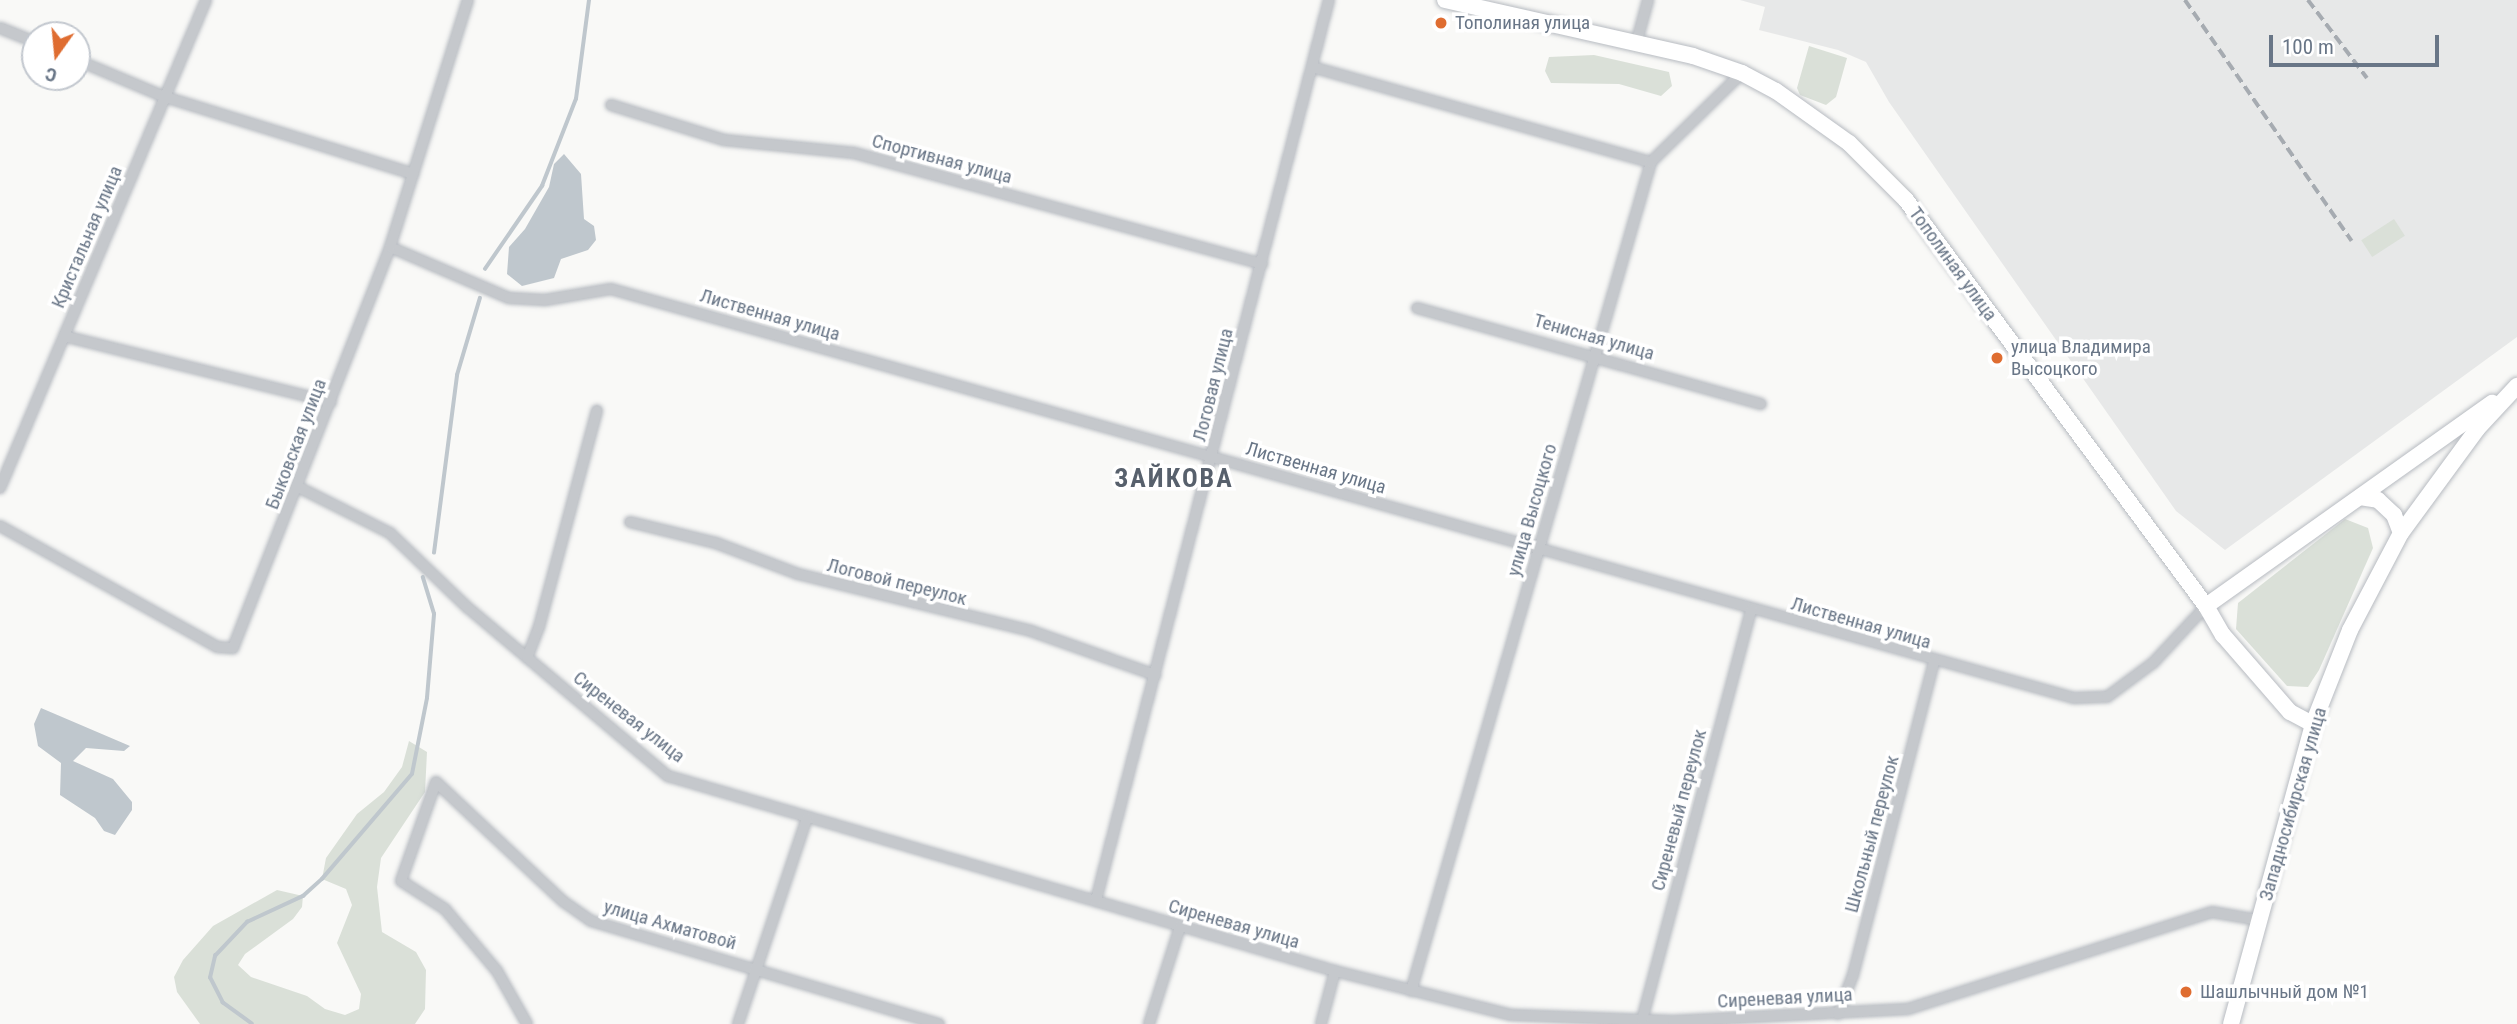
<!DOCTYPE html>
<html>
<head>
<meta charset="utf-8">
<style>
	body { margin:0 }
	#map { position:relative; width:2517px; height:1024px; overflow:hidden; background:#f9f9f7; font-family:"Roboto Condensed",sans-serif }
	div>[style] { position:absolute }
	.built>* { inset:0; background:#e7e8e8 }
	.green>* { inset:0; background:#dae0d8; transform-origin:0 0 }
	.water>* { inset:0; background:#bfc7cd }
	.stream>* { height:3.5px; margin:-1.75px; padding:0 1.75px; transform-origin:1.75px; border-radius:1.75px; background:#bfc7cd }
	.roads { filter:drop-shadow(0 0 2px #b7bbc1) drop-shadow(0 0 2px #b7bbc1) }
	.minor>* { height:10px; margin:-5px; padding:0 5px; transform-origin:5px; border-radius:5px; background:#c5c8cc }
	.secondary>* { height:16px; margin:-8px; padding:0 8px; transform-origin:8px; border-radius:8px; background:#fff }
	.rail>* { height:3.5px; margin-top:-1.75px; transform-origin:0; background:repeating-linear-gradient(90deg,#a6abb1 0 10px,transparent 0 15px) }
	.dots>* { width:19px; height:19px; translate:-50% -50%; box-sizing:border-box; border:4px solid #fff; border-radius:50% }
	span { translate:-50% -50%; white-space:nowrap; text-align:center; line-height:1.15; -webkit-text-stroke:7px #fff; paint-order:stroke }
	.poi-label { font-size:19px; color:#697687 }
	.left { translate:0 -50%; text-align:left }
	.street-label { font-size:19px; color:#697687 }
	.district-label { font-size:26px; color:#57606c; font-weight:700; letter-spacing:2px }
	.north { position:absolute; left:21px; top:21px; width:70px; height:70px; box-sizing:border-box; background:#fff; border:2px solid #c3c8cf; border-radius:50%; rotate:195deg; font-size:19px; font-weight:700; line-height:28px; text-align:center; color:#697687 }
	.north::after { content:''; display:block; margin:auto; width:24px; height:32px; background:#df6d31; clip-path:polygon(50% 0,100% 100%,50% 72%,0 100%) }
	.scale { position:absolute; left:2269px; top:35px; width:170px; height:32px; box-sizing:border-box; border:4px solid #697687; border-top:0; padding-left:9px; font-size:21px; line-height:24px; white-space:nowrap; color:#697687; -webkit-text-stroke:5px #fff; paint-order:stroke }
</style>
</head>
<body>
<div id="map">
	<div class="built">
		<div style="clip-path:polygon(1740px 0,2517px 0,2517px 337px,2225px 550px,2176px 511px,1889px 102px,1866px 62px,1838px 50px,1759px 30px,1765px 7px)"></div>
	</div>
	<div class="green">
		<div style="clip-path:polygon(1809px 46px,1847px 58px,1836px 97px,1826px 105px,1800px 95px,1797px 88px)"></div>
		<div style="clip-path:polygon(1594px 55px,1669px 72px,1672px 86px,1661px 96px,1619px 84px,1551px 83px,1545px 71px,1549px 57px)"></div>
		<div style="left:2394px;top:219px;width:20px;height:39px;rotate:57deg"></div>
		<div style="clip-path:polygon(2345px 519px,2368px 528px,2373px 548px,2319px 670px,2308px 687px,2287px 686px,2236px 629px,2238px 603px)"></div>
		<div style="clip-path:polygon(409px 741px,427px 752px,425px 792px,381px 858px,377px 887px,382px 932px,416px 952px,426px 970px,425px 1009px,415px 1024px,200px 1024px,177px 992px,174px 977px,183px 960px,213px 926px,277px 890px,303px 896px,302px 907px,293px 919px,245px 954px,238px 965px,251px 977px,307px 996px,325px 1009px,345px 1015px,359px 1009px,361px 994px,337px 943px,352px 905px,346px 889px,322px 879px,326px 858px,357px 814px,384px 792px,402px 767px)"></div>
	</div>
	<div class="water">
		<div style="clip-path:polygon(564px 154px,581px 174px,584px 219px,594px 226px,596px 240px,588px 250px,561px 259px,554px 278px,522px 286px,507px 274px,509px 247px,525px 229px,549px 187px,554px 164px)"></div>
		<div style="clip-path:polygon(41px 708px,130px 746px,124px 751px,86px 748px,73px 761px,113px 779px,132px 802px,132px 810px,115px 835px,104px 831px,95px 818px,60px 795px,61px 763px,38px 746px,34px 724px)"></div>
	</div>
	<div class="stream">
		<div style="left:485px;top:269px;width:101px;rotate:-55.5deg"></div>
		<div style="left:542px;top:186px;width:93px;rotate:-68.7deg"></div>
		<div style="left:576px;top:99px;width:100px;rotate:-82.5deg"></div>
		<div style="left:434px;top:553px;width:179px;rotate:-82.6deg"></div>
		<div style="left:457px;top:375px;width:80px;rotate:-73.4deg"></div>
		<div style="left:252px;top:1024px;width:36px;rotate:-144deg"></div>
		<div style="left:223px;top:1003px;width:28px;rotate:-117deg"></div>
		<div style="left:210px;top:978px;width:23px;rotate:-77deg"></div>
		<div style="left:215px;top:956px;width:47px;rotate:-46.7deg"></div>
		<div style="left:247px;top:922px;width:62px;rotate:-24.9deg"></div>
		<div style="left:303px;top:896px;width:25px;rotate:-42deg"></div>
		<div style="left:322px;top:879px;width:138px;rotate:-49.4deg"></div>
		<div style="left:412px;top:774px;width:77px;rotate:-78.8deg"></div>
		<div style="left:427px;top:698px;width:84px;rotate:-85.2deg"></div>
		<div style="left:434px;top:614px;width:38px;rotate:-107deg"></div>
	</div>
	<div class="roads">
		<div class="minor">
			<div style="left:0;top:28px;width:38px;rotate:22deg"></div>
			<div style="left:1636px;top:44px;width:46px;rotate:-74.7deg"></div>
			<div style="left:77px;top:60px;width:95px;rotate:22.8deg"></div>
			<div style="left:165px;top:97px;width:260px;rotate:17.2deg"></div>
			<div style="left:1312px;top:67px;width:352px;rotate:15.7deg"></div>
			<div style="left:611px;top:105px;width:118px;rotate:17.2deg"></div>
			<div style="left:724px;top:140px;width:131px;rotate:5.7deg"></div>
			<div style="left:854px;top:153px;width:423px;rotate:15.2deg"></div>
			<div style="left:390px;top:247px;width:129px;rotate:23.2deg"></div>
			<div style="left:509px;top:298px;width:36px;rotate:3deg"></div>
			<div style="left:545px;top:300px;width:67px;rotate:-9.5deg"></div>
			<div style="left:611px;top:289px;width:1519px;rotate:15.62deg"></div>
			<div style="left:2074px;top:698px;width:33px;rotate:-2deg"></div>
			<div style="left:2107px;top:697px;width:57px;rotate:-36.5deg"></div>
			<div style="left:2153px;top:663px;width:78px;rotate:-47.1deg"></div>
			<div style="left:1417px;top:308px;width:357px;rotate:15.6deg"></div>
			<div style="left:64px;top:336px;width:275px;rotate:13.9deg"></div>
			<div style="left:298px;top:487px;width:103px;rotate:26.6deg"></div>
			<div style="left:390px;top:533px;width:107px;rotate:43.9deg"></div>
			<div style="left:467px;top:607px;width:263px;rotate:40.1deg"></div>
			<div style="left:668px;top:776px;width:695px;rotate:16.3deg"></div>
			<div style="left:1335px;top:971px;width:182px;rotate:14deg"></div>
			<div style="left:1512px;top:1015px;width:161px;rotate:2.1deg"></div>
			<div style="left:1673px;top:1021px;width:235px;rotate:-2.9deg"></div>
			<div style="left:1908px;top:1009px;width:319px;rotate:-17.7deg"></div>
			<div style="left:2212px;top:912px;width:48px;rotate:9.7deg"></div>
			<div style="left:0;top:488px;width:530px;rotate:-67.11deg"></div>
			<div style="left:630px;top:522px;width:89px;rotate:13.7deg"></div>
			<div style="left:716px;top:543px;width:88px;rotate:20.7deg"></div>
			<div style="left:798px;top:574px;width:240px;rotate:13.7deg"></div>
			<div style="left:1031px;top:631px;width:132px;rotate:19.5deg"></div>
			<div style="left:0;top:526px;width:248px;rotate:29.1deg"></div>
			<div style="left:217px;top:647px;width:16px;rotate:4deg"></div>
			<div style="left:233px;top:648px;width:431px;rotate:-68.6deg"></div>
			<div style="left:390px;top:247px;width:259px;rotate:-72.5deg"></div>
			<div style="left:527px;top:658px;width:33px;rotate:-69deg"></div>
			<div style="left:539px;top:627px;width:224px;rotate:-75deg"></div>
			<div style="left:1096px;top:900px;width:930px;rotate:-75.49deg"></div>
			<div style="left:1411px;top:991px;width:863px;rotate:-73.85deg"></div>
			<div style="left:1651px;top:162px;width:127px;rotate:-44.4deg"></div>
			<div style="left:1838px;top:1014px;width:42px;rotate:-69deg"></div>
			<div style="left:1853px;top:975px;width:324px;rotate:-75.5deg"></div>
			<div style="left:1642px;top:1020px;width:425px;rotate:-75.1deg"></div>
			<div style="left:527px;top:1024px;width:61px;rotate:-119.5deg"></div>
			<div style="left:497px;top:971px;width:81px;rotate:-130deg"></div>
			<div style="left:445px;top:909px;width:52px;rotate:-147.5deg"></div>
			<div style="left:401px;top:881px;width:105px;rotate:-70.5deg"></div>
			<div style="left:436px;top:782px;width:175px;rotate:43.2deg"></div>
			<div style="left:564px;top:902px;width:33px;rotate:35deg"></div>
			<div style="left:591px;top:921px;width:363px;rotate:16.5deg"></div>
			<div style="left:738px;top:1024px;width:217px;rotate:-71.5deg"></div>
			<div style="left:1149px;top:1024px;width:102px;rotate:-72.3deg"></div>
			<div style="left:1321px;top:1024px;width:55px;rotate:-75.2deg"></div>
		</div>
		<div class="secondary">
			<div style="left:1445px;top:0;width:254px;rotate:12.7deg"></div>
			<div style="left:1693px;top:56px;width:52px;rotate:19.1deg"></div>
			<div style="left:1742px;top:73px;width:38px;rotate:28deg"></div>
			<div style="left:1776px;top:91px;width:90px;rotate:35.5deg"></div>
			<div style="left:1849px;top:143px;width:81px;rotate:45deg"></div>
			<div style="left:1906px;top:200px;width:505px;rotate:53.54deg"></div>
			<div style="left:2206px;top:606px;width:34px;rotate:60deg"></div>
			<div style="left:2223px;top:635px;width:102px;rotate:49deg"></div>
			<div style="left:2290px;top:712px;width:26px;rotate:28deg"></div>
			<div style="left:2360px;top:497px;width:18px;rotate:9deg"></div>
			<div style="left:2378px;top:500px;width:22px;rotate:43deg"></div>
			<div style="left:2394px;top:515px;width:19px;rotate:69deg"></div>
			<div style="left:2206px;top:606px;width:351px;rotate:-35.4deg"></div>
			<div style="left:2231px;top:1024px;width:311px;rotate:-74.7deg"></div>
			<div style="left:2313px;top:724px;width:101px;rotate:-68.5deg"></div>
			<div style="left:2350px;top:630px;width:110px;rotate:-62.3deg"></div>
			<div style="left:2401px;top:533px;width:129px;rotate:-53.8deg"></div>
			<div style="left:2477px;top:429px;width:59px;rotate:-47.1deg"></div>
		</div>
	</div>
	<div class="rail">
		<div style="left:2185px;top:0;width:293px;rotate:55.3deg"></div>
		<div style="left:2308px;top:0;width:98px;rotate:52.9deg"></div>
	</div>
	<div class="dots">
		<div style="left:1441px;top:23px;background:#df6d31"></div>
		<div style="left:1997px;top:358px;background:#df6d31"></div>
		<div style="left:2186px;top:992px;background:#df6d31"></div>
	</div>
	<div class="poi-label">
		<span class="left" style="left:1455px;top:23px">Тополиная улица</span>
		<span class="left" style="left:2011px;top:358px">улица Владимира<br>Высоцкого</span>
		<span class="left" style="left:2200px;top:992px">Шашлычный дом №1</span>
	</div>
	<div class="street-label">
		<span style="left:942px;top:159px;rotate:15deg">Спортивная улица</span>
		<span style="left:87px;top:237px;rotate:-67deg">Кристальная улица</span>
		<span style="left:1953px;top:264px;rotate:54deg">Тополиная улица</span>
		<span style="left:770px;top:315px;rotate:16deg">Лиственная улица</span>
		<span style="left:1594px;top:337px;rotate:16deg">Тенисная улица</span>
		<span style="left:1213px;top:385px;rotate:-76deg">Логовая улица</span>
		<span style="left:296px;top:444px;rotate:-69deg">Быковская улица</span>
		<span style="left:1316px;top:468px;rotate:16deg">Лиственная улица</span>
		<span style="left:1532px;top:510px;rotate:-74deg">улица Высоцкого</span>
		<span style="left:897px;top:582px;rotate:14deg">Логовой переулок</span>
		<span style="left:1861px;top:623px;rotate:16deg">Лиственная улица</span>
		<span style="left:629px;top:717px;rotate:38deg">Сиреневая улица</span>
		<span style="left:2293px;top:804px;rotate:-74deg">Западносибирская улица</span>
		<span style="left:1679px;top:810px;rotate:-75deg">Сиреневый переулок</span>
		<span style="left:1872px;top:834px;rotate:-75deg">Школьный переулок</span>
		<span style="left:1234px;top:924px;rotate:16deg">Сиреневая улица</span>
		<span style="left:670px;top:925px;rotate:16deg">улица Ахматовой</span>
		<span style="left:1785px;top:998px;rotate:-3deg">Сиреневая улица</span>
	</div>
	<div class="district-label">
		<span style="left:1174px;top:479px">ЗАЙКОВА</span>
	</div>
	<div class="north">С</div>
	<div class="scale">100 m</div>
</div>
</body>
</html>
